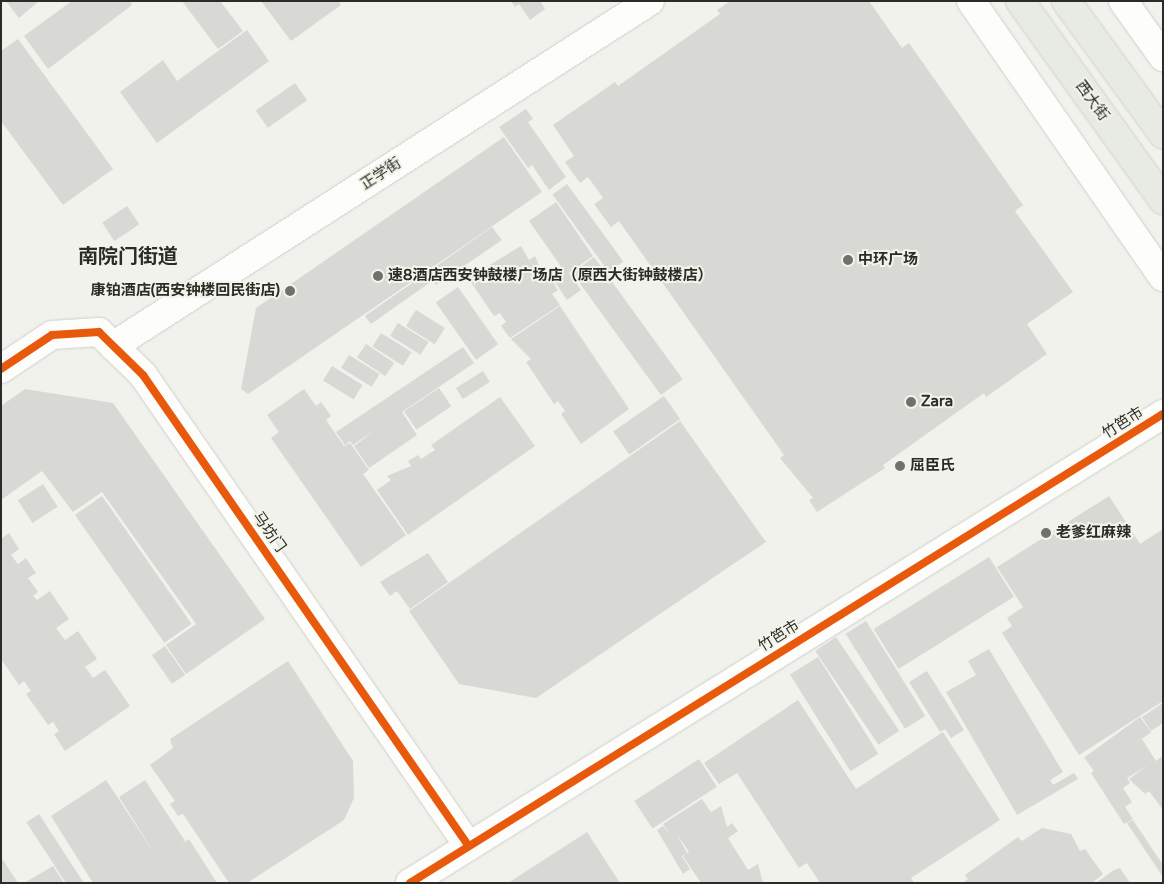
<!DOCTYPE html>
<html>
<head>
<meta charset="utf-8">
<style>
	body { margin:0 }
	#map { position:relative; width:1164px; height:884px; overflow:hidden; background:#f1f2ec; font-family:"Varela Round","Noto Sans SC",sans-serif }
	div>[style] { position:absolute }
	.building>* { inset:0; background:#d8d9d4; transform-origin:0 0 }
	.roads { filter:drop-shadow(0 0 1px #cfd0cc) drop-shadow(0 0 1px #cfd0cc) }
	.minor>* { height:28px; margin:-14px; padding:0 14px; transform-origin:14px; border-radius:14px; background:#fdfdfc }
	.major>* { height:28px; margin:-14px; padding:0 14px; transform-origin:14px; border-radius:14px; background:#e8eae4 }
	.cycleway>* { height:8px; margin:-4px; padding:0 4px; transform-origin:4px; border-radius:4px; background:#e8590c }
	.dots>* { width:14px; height:14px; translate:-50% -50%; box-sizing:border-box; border:2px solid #f2f4ea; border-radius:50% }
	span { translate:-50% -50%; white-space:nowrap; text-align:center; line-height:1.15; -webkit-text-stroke:4px #f2f4ea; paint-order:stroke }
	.street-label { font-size:15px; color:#2b2c28 }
	.poi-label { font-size:15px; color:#2b2c28; font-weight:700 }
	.left { translate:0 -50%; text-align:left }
	.right { translate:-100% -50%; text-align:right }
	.district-label { font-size:20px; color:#2b2c28; font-weight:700 }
	.frame { position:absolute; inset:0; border:2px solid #2b2c28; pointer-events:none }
</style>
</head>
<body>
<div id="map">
	<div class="building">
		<div style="clip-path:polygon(6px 1px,39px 1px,19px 18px)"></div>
		<div style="clip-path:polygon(72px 1px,130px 1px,132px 5px,48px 69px,24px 36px)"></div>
		<div style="clip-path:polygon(182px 1px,220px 1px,243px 31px,218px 49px)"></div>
		<div style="clip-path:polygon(261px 1px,338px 1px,341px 5px,291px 41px)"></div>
		<div style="clip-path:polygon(511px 1px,540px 1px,545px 9px,530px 20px,519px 4px,515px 7px)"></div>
		<div style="clip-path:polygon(730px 1px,869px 1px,902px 48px,909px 43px,1023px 205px,1015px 211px,1073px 292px,1027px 324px,1047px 354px,986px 397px,984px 393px,883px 465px,885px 468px,817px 512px,809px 500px,813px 498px,780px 458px,784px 455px,619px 221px,611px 227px,594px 204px,603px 198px,588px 177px,580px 183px,565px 162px,574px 156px,553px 125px,615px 82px,618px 86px,720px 14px,717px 10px)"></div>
		<div style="clip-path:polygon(247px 30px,269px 61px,157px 143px,120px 92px,163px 60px,177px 81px)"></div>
		<div style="clip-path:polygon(18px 39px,113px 169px,63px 205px,1px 121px,1px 51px)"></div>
		<div style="left:295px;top:83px;width:21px;height:48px;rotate:55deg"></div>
		<div style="clip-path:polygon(526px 109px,533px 119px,528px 122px,566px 177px,549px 190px,532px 165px,528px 168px,499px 127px)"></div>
		<div style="clip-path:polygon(504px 137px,542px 192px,248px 394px,241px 389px,256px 308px)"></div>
		<div style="left:567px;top:184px;width:96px;height:18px;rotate:54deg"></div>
		<div style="clip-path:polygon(556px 202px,593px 256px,569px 273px,581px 290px,567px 300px,553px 279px,564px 271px,529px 221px)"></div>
		<div style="left:127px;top:206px;width:22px;height:30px;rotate:56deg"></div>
		<div style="clip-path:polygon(492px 227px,502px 240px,436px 285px,432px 281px,371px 324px,365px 316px)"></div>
		<div style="clip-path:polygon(521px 246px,529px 260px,535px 256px,545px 281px,550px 278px,558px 290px,552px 294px,560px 305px,510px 338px,501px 326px,506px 322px,500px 313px,494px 316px,468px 278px)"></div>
		<div style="left:594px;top:257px;width:151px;height:27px;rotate:54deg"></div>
		<div style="left:458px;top:287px;width:70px;height:27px;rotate:55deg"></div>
		<div style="clip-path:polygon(560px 306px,629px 409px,581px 444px,561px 414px,565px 411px,558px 401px,554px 404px,526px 362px,531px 359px,511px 339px)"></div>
		<div style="left:416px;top:310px;width:34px;height:19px;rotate:32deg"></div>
		<div style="left:398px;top:323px;width:36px;height:15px;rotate:32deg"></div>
		<div style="left:381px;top:333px;width:36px;height:16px;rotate:32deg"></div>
		<div style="left:366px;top:344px;width:34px;height:16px;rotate:34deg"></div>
		<div style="clip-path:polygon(463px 347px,474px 363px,402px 412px,417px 435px,369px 468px,354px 446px,375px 430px,353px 445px,350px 441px,345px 445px,336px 432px)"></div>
		<div style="left:349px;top:355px;width:36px;height:15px;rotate:32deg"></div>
		<div style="left:332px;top:366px;width:36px;height:17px;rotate:32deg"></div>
		<div style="left:483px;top:371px;width:13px;height:32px;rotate:58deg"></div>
		<div style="left:439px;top:388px;width:22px;height:42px;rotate:56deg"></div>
		<div style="clip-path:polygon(25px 389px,113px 403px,265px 619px,186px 674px,166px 645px,196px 624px,102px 492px,73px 512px,42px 471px,1px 500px,1px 406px)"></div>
		<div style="clip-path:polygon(304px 389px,316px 406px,321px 402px,331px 416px,326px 420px,344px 446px,350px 443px,369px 470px,363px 474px,406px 535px,361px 567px,271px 438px,279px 432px,267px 415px)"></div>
		<div style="left:664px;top:396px;width:28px;height:62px;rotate:55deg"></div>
		<div style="clip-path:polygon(500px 397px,535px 446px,408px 535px,377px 490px,391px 480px,387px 476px,411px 466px,408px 461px,418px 455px,421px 459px,435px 450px,431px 445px)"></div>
		<div style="clip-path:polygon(680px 421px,766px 542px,536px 698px,459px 684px,409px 611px)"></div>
		<div style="left:43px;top:484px;width:27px;height:30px;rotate:57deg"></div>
		<div style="left:102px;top:496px;width:156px;height:33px;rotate:55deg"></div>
		<div style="clip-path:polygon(1109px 496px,1140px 544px,1163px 529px,1163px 701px,1079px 755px,1002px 633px,1012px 626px,1007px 618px,1023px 607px,997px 567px)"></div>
		<div style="clip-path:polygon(9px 533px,19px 549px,11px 555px,18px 564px,26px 558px,36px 573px,28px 578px,38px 592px,33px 596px,37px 600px,50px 591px,69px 619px,56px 628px,65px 640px,78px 631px,97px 659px,85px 667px,93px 678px,105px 670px,130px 706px,65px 751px,54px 734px,59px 731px,53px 722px,48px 725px,26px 694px,31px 691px,24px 681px,19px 685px,1px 659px,1px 539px)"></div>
		<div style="clip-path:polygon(428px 553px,448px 582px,410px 609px,397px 591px,390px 596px,380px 582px)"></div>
		<div style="left:989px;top:557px;width:47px;height:136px;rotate:58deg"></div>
		<div style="left:866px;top:621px;width:112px;height:24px;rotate:58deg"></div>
		<div style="left:836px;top:637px;width:113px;height:25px;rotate:56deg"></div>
		<div style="left:165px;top:646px;width:35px;height:16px;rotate:55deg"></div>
		<div style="clip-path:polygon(989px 649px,1063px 772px,1050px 780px,1053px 785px,1074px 773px,1078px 779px,1017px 815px,946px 692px,976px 675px,968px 661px)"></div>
		<div style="left:818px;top:657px;width:114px;height:33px;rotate:58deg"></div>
		<div style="clip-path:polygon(288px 661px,353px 761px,354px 798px,344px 820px,247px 883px,229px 883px,183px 814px,178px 816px,170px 804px,175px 801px,150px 765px,173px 748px,170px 739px)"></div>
		<div style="clip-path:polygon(927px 671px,964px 730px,951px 738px,945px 729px,940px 732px,909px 682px)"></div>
		<div style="clip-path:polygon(798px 700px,856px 789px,943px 732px,1000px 820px,911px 878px,914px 883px,820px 883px,807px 863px,799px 868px,737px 773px,719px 784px,704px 763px)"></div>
		<div style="clip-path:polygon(1163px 703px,1163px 723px,1151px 731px,1142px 717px)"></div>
		<div style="left:1140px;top:717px;width:19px;height:69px;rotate:54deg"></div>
		<div style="clip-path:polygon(1142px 739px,1156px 761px,1163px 756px,1163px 810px,1149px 791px,1145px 794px,1129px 779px,1148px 765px,1127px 778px,1130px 783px,1123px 788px,1132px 802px,1125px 807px,1133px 819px,1124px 824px,1091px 773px)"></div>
		<div style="left:699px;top:759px;width:33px;height:77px;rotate:57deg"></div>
		<div style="clip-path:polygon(106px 780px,158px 859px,119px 797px,145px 780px,185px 841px,181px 845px,189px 839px,217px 883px,93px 883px,51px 816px)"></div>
		<div style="clip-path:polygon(702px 799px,711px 812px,721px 806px,727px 827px,732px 823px,738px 831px,728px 838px,748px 870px,758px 864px,763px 883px,701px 883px,683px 856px,689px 852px,676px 833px,687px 853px,682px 856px,690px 869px,683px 874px,657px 830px,663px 826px,671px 836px,663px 824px)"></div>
		<div style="left:39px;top:814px;width:82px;height:15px;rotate:57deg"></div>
		<div style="clip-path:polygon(1133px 820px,1163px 865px,1163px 877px,1127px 823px)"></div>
		<div style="clip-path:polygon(1042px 828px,1071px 834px,1080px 851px,1085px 849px,1103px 874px,1092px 883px,963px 883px,968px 879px,965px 875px,1018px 837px,1022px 841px)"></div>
		<div style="clip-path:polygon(587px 832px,620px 883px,508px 883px)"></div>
		<div style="clip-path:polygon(1px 857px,18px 883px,1px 883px)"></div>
		<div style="clip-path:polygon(53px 866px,64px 883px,24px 883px,48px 869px)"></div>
		<div style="clip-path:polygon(1120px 868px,1130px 883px,1096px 883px,1114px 870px)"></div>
	</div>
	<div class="roads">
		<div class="minor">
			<div style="left:971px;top:1px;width:336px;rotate:55.2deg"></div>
			<div style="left:1123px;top:1px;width:69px;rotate:54.5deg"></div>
			<div style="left:113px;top:346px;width:638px;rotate:-32.72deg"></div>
			<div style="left:1px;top:369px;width:61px;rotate:-33.7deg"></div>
			<div style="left:52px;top:335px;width:47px;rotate:-3.7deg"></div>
			<div style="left:99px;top:332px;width:62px;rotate:44.3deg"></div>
			<div style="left:143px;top:375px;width:571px;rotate:55.34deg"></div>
			<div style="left:410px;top:883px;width:887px;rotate:-31.92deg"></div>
		</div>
		<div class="major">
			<div style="left:1020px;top:1px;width:245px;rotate:54.3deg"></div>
			<div style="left:1066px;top:1px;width:165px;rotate:53.9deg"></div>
		</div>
	</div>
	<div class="cycleway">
		<div style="left:1px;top:369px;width:61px;rotate:-33.7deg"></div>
		<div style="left:52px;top:335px;width:47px;rotate:-3.7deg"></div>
		<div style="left:99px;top:332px;width:62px;rotate:44.3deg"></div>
		<div style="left:143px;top:375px;width:571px;rotate:55.34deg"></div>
		<div style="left:410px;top:883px;width:887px;rotate:-31.92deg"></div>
	</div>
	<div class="dots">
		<div style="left:848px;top:260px;background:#70716d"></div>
		<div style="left:378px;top:276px;background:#70716d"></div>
		<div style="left:290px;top:291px;background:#70716d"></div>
		<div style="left:911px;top:402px;background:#70716d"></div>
		<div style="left:900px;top:466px;background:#70716d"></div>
		<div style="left:1046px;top:533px;background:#70716d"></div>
	</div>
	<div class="street-label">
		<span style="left:1092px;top:101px;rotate:54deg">西大街</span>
		<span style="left:381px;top:174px;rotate:-33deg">正学街</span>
		<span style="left:1123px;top:423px;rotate:-32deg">竹笆市</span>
		<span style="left:269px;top:532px;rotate:55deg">马坊门</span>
		<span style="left:779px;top:636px;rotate:-32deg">竹笆市</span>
	</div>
	<div class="poi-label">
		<span class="left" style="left:858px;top:260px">中环广场</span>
		<span class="left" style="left:388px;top:276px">速8酒店西安钟鼓楼广场店（原西大街钟鼓楼店）</span>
		<span class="right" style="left:280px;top:291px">康铂酒店(西安钟楼回民街店)</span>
		<span class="left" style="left:921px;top:402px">Zara</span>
		<span class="left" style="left:910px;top:466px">屈臣氏</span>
		<span class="left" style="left:1056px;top:533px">老爹红麻辣</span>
	</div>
	<div class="district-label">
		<span style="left:128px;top:257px">南院门街道</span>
	</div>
	<div class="frame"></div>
</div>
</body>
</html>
